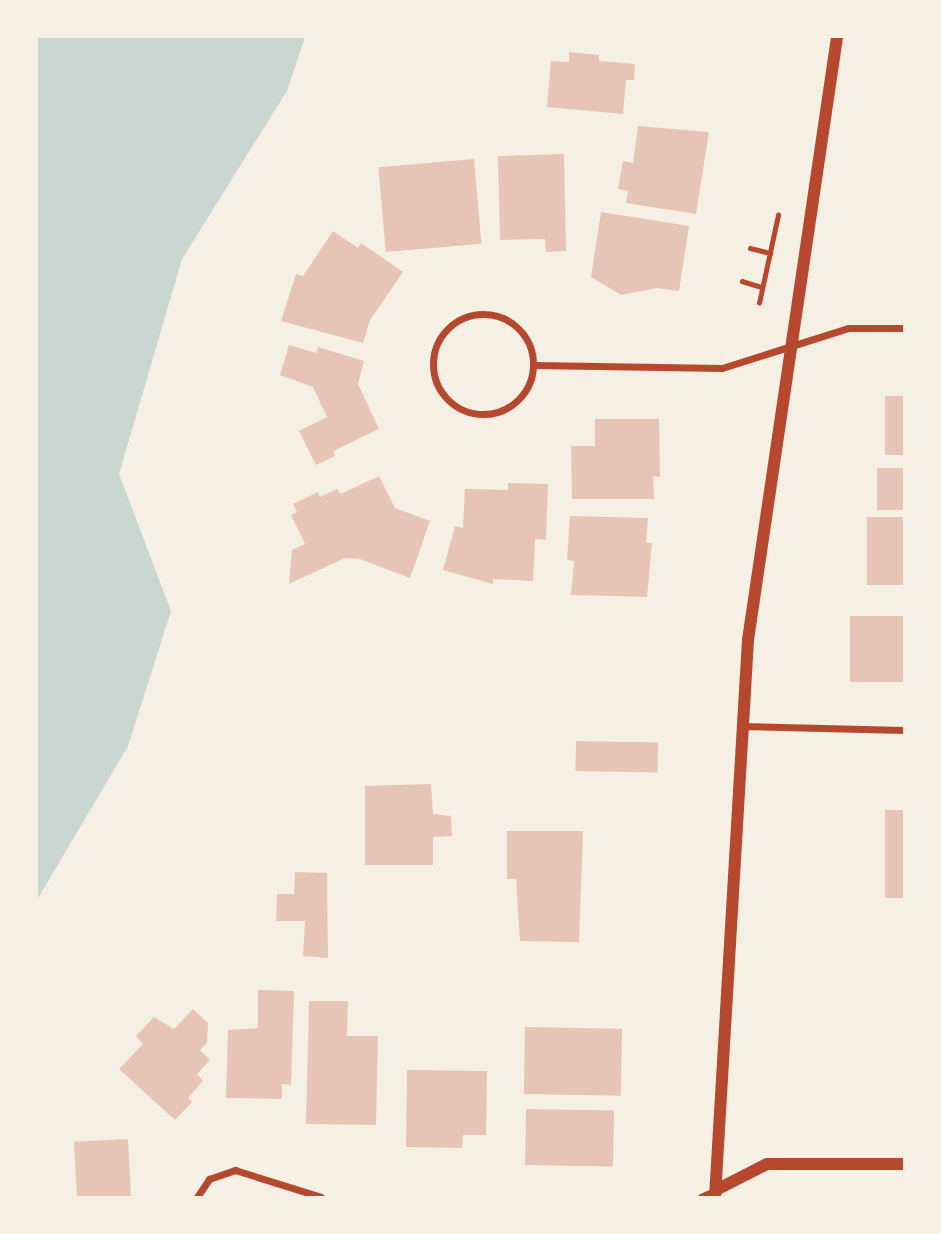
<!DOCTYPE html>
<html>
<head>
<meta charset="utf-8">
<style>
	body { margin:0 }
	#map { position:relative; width:941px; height:1234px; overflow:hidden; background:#f6efe4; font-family:"IBM Plex Sans",sans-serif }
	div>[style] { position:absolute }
	.water>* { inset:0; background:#c9d6d2 }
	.building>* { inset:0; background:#e6c5b7; transform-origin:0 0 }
	.path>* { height:4.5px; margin:-2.25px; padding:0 2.25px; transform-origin:2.25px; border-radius:2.25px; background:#b5482f }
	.minor>* { height:7px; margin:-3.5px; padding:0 3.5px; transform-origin:3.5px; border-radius:3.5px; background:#b5482f }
	.minor>.ring { margin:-3.5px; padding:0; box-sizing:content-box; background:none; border:7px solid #b5482f; border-radius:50% }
	.tertiary>* { height:12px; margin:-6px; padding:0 6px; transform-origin:6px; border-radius:6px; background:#b5482f }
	span { translate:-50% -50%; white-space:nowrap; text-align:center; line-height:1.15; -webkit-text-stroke:5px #f6efe4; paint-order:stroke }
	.frame { position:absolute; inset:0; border:38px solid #f6efe4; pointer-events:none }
</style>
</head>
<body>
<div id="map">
	<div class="water">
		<div style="clip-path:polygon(37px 37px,305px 37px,287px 91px,182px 259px,119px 474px,171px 611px,128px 746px,37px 900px)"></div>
	</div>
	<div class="building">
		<div style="clip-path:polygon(569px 52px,599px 55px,599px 61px,635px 64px,634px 80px,626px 80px,623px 114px,547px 107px,551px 61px,569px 62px)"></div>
		<div style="clip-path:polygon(638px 126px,709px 132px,696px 214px,626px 203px,628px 191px,618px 189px,623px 161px,633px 163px)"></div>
		<div style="clip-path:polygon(564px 154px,566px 251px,546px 252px,545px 239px,500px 240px,498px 156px)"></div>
		<div style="left:474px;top:159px;width:85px;height:96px;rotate:85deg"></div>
		<div style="clip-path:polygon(601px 212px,689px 226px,679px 291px,657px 288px,621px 295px,591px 277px)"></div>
		<div style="clip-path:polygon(333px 231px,358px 248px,361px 243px,403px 272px,370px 320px,363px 343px,281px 321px,296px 274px,303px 276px)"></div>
		<div style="clip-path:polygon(289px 345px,316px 353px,318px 347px,364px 361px,358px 384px,379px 429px,333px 451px,335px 456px,316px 465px,299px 431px,327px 417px,313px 387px,280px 375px)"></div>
		<div style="left:885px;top:396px;width:19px;height:59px"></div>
		<div style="clip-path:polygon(595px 419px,659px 419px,660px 477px,653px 476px,654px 499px,572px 499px,571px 446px,595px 446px)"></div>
		<div style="left:877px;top:468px;width:27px;height:42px"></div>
		<div style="clip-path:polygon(379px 476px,395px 508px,430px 521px,410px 578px,360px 559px,345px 558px,289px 584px,292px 550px,305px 544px,291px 515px,297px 512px,293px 504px,318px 492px,320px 497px,337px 489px,341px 494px)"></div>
		<div style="clip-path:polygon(508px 483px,548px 484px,546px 540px,535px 539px,533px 581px,493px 579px,493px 584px,443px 570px,455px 526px,463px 528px,465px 489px,508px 490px)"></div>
		<div style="clip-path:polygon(570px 516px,648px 518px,646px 543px,652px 543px,647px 597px,571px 595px,574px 561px,567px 560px)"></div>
		<div style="left:867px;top:517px;width:37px;height:68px"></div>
		<div style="left:850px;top:616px;width:54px;height:66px"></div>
		<div style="left:576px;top:741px;width:82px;height:30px;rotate:1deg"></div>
		<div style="clip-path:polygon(431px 784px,433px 814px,451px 816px,452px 836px,433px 837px,433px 865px,365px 865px,365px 786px)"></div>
		<div style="left:885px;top:810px;width:19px;height:88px"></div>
		<div style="clip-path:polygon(507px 831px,583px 831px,579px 942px,520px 941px,516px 879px,507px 879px)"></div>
		<div style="clip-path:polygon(295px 872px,327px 873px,328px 958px,303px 956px,305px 921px,276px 921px,277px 894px,294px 894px)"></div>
		<div style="clip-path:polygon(258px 990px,294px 991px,291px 1085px,282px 1084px,282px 1099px,226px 1098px,228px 1030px,258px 1028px)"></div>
		<div style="clip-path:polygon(309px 1001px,348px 1001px,347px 1036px,378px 1036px,376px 1125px,306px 1124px)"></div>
		<div style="clip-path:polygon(193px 1009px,208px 1023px,207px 1043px,200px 1050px,210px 1060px,197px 1074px,203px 1081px,188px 1098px,192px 1102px,175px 1120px,119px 1069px,143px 1044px,136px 1036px,154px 1017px,174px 1029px)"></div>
		<div style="left:525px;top:1027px;width:97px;height:67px;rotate:1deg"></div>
		<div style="clip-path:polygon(407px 1070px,487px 1071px,486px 1135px,463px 1135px,462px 1148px,406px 1147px)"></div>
		<div style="left:526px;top:1109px;width:88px;height:56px;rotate:1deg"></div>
		<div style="left:128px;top:1139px;width:58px;height:54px;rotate:87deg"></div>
	</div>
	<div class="path">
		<div style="left:750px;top:248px;width:21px;rotate:14deg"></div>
		<div style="left:742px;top:281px;width:21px;rotate:17deg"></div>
		<div style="left:759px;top:303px;width:90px;rotate:-77.8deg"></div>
	</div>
	<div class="minor">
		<div class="ring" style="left:433px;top:314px;width:93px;height:93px"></div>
		<div style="left:534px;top:365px;width:188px;rotate:0.9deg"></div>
		<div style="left:722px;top:368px;width:132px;rotate:-17.6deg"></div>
		<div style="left:848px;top:328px;width:56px"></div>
		<div style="left:741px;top:726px;width:163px;rotate:1.4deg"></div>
		<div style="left:197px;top:1197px;width:22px;rotate:-56deg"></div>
		<div style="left:209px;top:1179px;width:28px;rotate:-19deg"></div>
		<div style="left:235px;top:1170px;width:90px;rotate:17.4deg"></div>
		<div style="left:701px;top:1197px;width:17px;rotate:-25deg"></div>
	</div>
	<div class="tertiary">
		<div style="left:716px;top:1190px;width:57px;rotate:-27deg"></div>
		<div style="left:767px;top:1164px;width:137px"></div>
		<div style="left:715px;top:1197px;width:558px;rotate:-86.61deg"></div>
		<div style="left:748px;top:640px;width:610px;rotate:-81.6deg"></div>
	</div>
	<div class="frame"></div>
</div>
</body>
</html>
